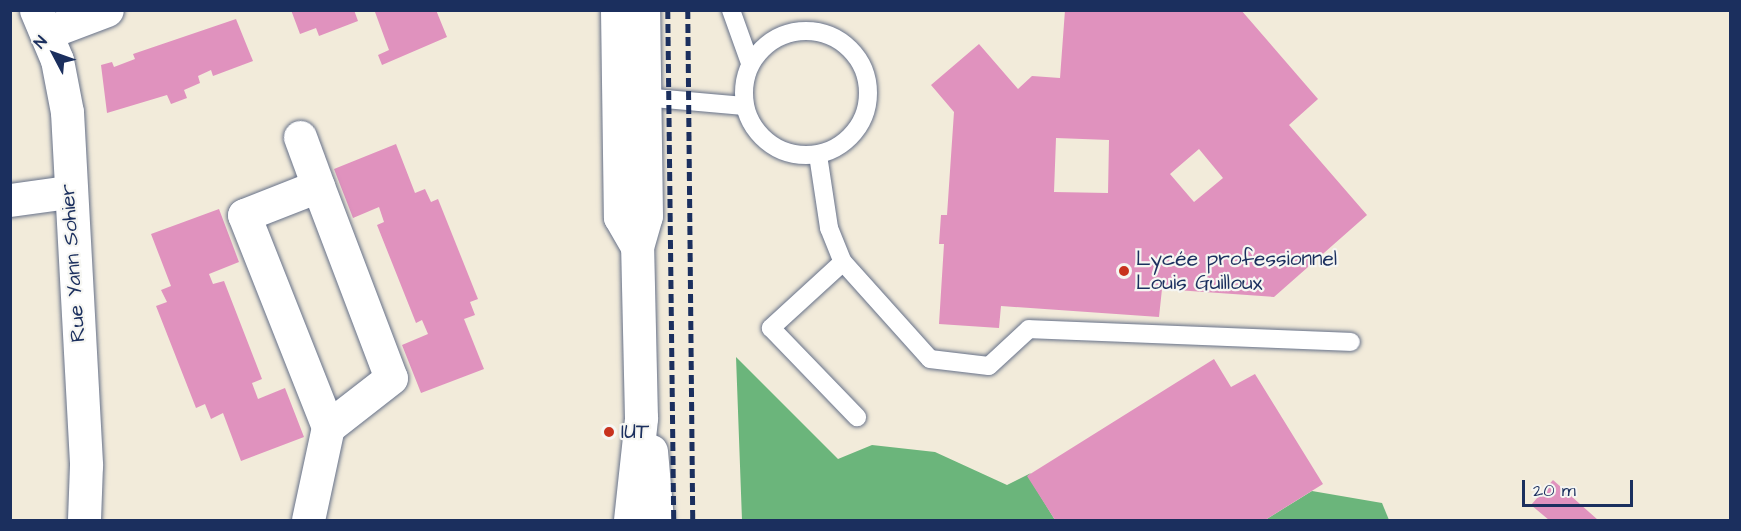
<!DOCTYPE html>
<html>
<head>
<meta charset="utf-8">
<style>
	body { margin:0 }
	#map { position:relative; width:1741px; height:531px; overflow:hidden; background:#f2ebda; font-family:"Architects Daughter",sans-serif }
	div>[style] { position:absolute }
	.forest>* { inset:0; background:#6bb57b }
	.building>* { inset:0; background:#e092be }
	.roads { filter:drop-shadow(0 0 2px #667189) drop-shadow(0 0 2px #667189) }
	.service>* { height:18px; margin:-9px; padding:0 9px; transform-origin:9px; border-radius:9px; background:#fff }
	.service>.ring { margin:-9px; padding:0; box-sizing:content-box; background:none; border:18px solid #fff; border-radius:50% }
	.minor>* { height:33px; margin:-16.5px; padding:0 16.5px; transform-origin:16.5px; border-radius:16.5px; background:#fff }
	.secondary>* { height:33px; margin:-16.5px; padding:0 16.5px; transform-origin:16.5px; border-radius:16.5px; background:#fff }
	.rail>* { height:4.5px; margin-top:-2.25px; transform-origin:0; background:repeating-linear-gradient(90deg,#1b2f5e 0 9px,transparent 0 13.5px) }
	.dots>* { width:16px; height:16px; translate:-50% -50%; box-sizing:border-box; border:3px solid #f6f6f2; border-radius:50% }
	span { translate:-50% -50%; white-space:nowrap; text-align:center; line-height:1.15; -webkit-text-stroke:4.5px #f6f6f2; paint-order:stroke }
	.poi-label { font-size:21px; color:#1b2f5e }
	.left { translate:0 -50%; text-align:left }
	.street-label { font-size:21px; color:#1b2f5e }
	.frame { position:absolute; inset:0; border:12px solid #1b2f5e; pointer-events:none }
	.north { position:absolute; left:24px; top:24px; width:60px; height:60px; -webkit-text-stroke:4px #f6f6f2; paint-order:stroke; rotate:311deg; font-size:16px; font-weight:700; line-height:24px; text-align:center; color:#1b2f5e }
	.north::after { content:''; display:block; margin:auto; width:21px; height:27px; background:#1b2f5e; clip-path:polygon(50% 0,100% 100%,50% 72%,0 100%) }
	.scale { position:absolute; left:1522px; top:480px; width:111px; height:27px; box-sizing:border-box; border:3px solid #1b2f5e; border-top:0; padding-left:8px; font-size:18px; line-height:21px; white-space:nowrap; color:#1b2f5e; -webkit-text-stroke:4px #f6f6f2; paint-order:stroke }
</style>
</head>
<body>
<div id="map">
	<div class="forest">
		<div style="clip-path:polygon(736px 357px,838px 459px,872px 445px,935px 452px,1007px 485px,1031px 473px,1028px 476px,1055px 520px,742px 520px)"></div>
		<div style="clip-path:polygon(1312px 491px,1382px 503px,1389px 520px,1265px 520px)"></div>
	</div>
	<div class="building">
		<div style="clip-path:polygon(291px 10px,354px 10px,358px 21px,319px 36px,316px 28px,300px 34px)"></div>
		<div style="clip-path:polygon(436px 10px,447px 37px,382px 65px,378px 55px,389px 50px,375px 12px)"></div>
		<div style="clip-path:polygon(evenodd,1065px 10px,1241px 10px,1318px 99px,1289px 125px,1367px 215px,1274px 297px,1162px 289px,1159px 317px,1001px 306px,999px 328px,939px 324px,944px 244px,939px 244px,941px 215px,947px 215px,954px 112px,931px 85px,979px 44px,1018px 89px,1032px 76px,1060px 78px,1065px 10px,1056px 138px,1109px 140px,1108px 193px,1054px 192px,1056px 138px,1065px 10px,1199px 149px,1223px 178px,1194px 202px,1170px 174px,1199px 149px)"></div>
		<div style="clip-path:polygon(236px 19px,253px 61px,213px 76px,211px 70px,198px 76px,200px 83px,184px 90px,187px 98px,171px 104px,167px 95px,107px 113px,101px 65px,112px 62px,114px 67px,135px 59px,133px 54px)"></div>
		<div style="clip-path:polygon(396px 144px,415px 193px,425px 189px,431px 202px,438px 199px,478px 299px,470px 302px,475px 315px,464px 319px,484px 369px,421px 393px,402px 345px,428px 334px,422px 320px,416px 323px,377px 225px,384px 222px,379px 207px,353px 218px,334px 169px)"></div>
		<div style="clip-path:polygon(219px 209px,239px 262px,209px 274px,213px 284px,224px 281px,262px 379px,252px 383px,258px 399px,285px 388px,304px 437px,241px 461px,223px 413px,211px 419px,205px 404px,196px 408px,156px 306px,167px 302px,161px 290px,171px 286px,151px 234px)"></div>
		<div style="clip-path:polygon(1214px 359px,1231px 387px,1255px 374px,1323px 484px,1265px 520px,1055px 520px,1027px 476px)"></div>
		<div style="clip-path:polygon(1553px 480px,1598px 520px,1549px 520px,1531px 505px)"></div>
	</div>
	<div class="roads">
		<div class="service">
			<div style="left:731px;top:10px;width:56px;rotate:70.3deg"></div>
			<div class="ring" style="left:744px;top:31px;width:106px;height:106px"></div>
			<div style="left:643px;top:97px;width:101px;rotate:5.1deg"></div>
			<div style="left:818px;top:155px;width:74px;rotate:81.4deg"></div>
			<div style="left:829px;top:228px;width:37px;rotate:68deg"></div>
			<div style="left:843px;top:262px;width:130px;rotate:48.1deg"></div>
			<div style="left:930px;top:359px;width:59px;rotate:6.8deg"></div>
			<div style="left:989px;top:366px;width:54px;rotate:-42.8deg"></div>
			<div style="left:1029px;top:329px;width:322px;rotate:2.3deg"></div>
			<div style="left:843px;top:262px;width:98px;rotate:137.5deg"></div>
			<div style="left:771px;top:328px;width:124px;rotate:46deg"></div>
		</div>
		<div class="minor">
			<div style="left:36px;top:10px;width:54px;rotate:67.2deg"></div>
			<div style="left:57px;top:60px;width:53px;rotate:79.1deg"></div>
			<div style="left:67px;top:112px;width:354px;rotate:86.9deg"></div>
			<div style="left:86px;top:465px;width:55px;rotate:92.1deg"></div>
			<div style="left:46px;top:33px;width:65px;rotate:-20.7deg"></div>
			<div style="left:300px;top:137px;width:52px;rotate:69.8deg"></div>
			<div style="left:10px;top:200px;width:59px;rotate:-7.9deg"></div>
			<div style="left:308px;top:520px;width:95px;rotate:-77.9deg"></div>
			<div style="left:328px;top:427px;width:228px;rotate:-111.6deg"></div>
			<div style="left:244px;top:215px;width:79px;rotate:-21.4deg"></div>
			<div style="left:318px;top:186px;width:205px;rotate:69.2deg"></div>
			<div style="left:391px;top:378px;width:80px;rotate:142.1deg"></div>
		</div>
		<div class="secondary">
			<div style="left:617px;top:10px;width:207px;rotate:89.2deg"></div>
			<div style="left:620px;top:217px;width:34px;rotate:60deg"></div>
			<div style="left:651px;top:451px;width:69px;rotate:85deg"></div>
			<div style="left:630px;top:520px;width:103px;rotate:-83.8deg"></div>
			<div style="left:641px;top:418px;width:171px;rotate:-91.3deg"></div>
			<div style="left:637px;top:247px;width:32px;rotate:-74deg"></div>
			<div style="left:646px;top:216px;width:206px;rotate:-90.8deg"></div>
		</div>
	</div>
	<div class="rail">
		<div style="left:668px;top:10px;width:510px;rotate:89.33deg"></div>
		<div style="left:688px;top:10px;width:510px;rotate:89.44deg"></div>
	</div>
	<div class="dots">
		<div style="left:1124px;top:271px;background:#c8321e"></div>
		<div style="left:609px;top:432px;background:#c8321e"></div>
	</div>
	<div class="poi-label">
		<span class="left" style="left:1136px;top:271px">Lycée professionnel<br>Louis Guilloux</span>
		<span class="left" style="left:621px;top:432px">IUT</span>
	</div>
	<div class="street-label">
		<span style="left:73px;top:263px;rotate:-94deg">Rue Yann Sohier</span>
	</div>
	<div class="frame"></div>
	<div class="north">N</div>
	<div class="scale">20 m</div>
</div>
</body>
</html>
